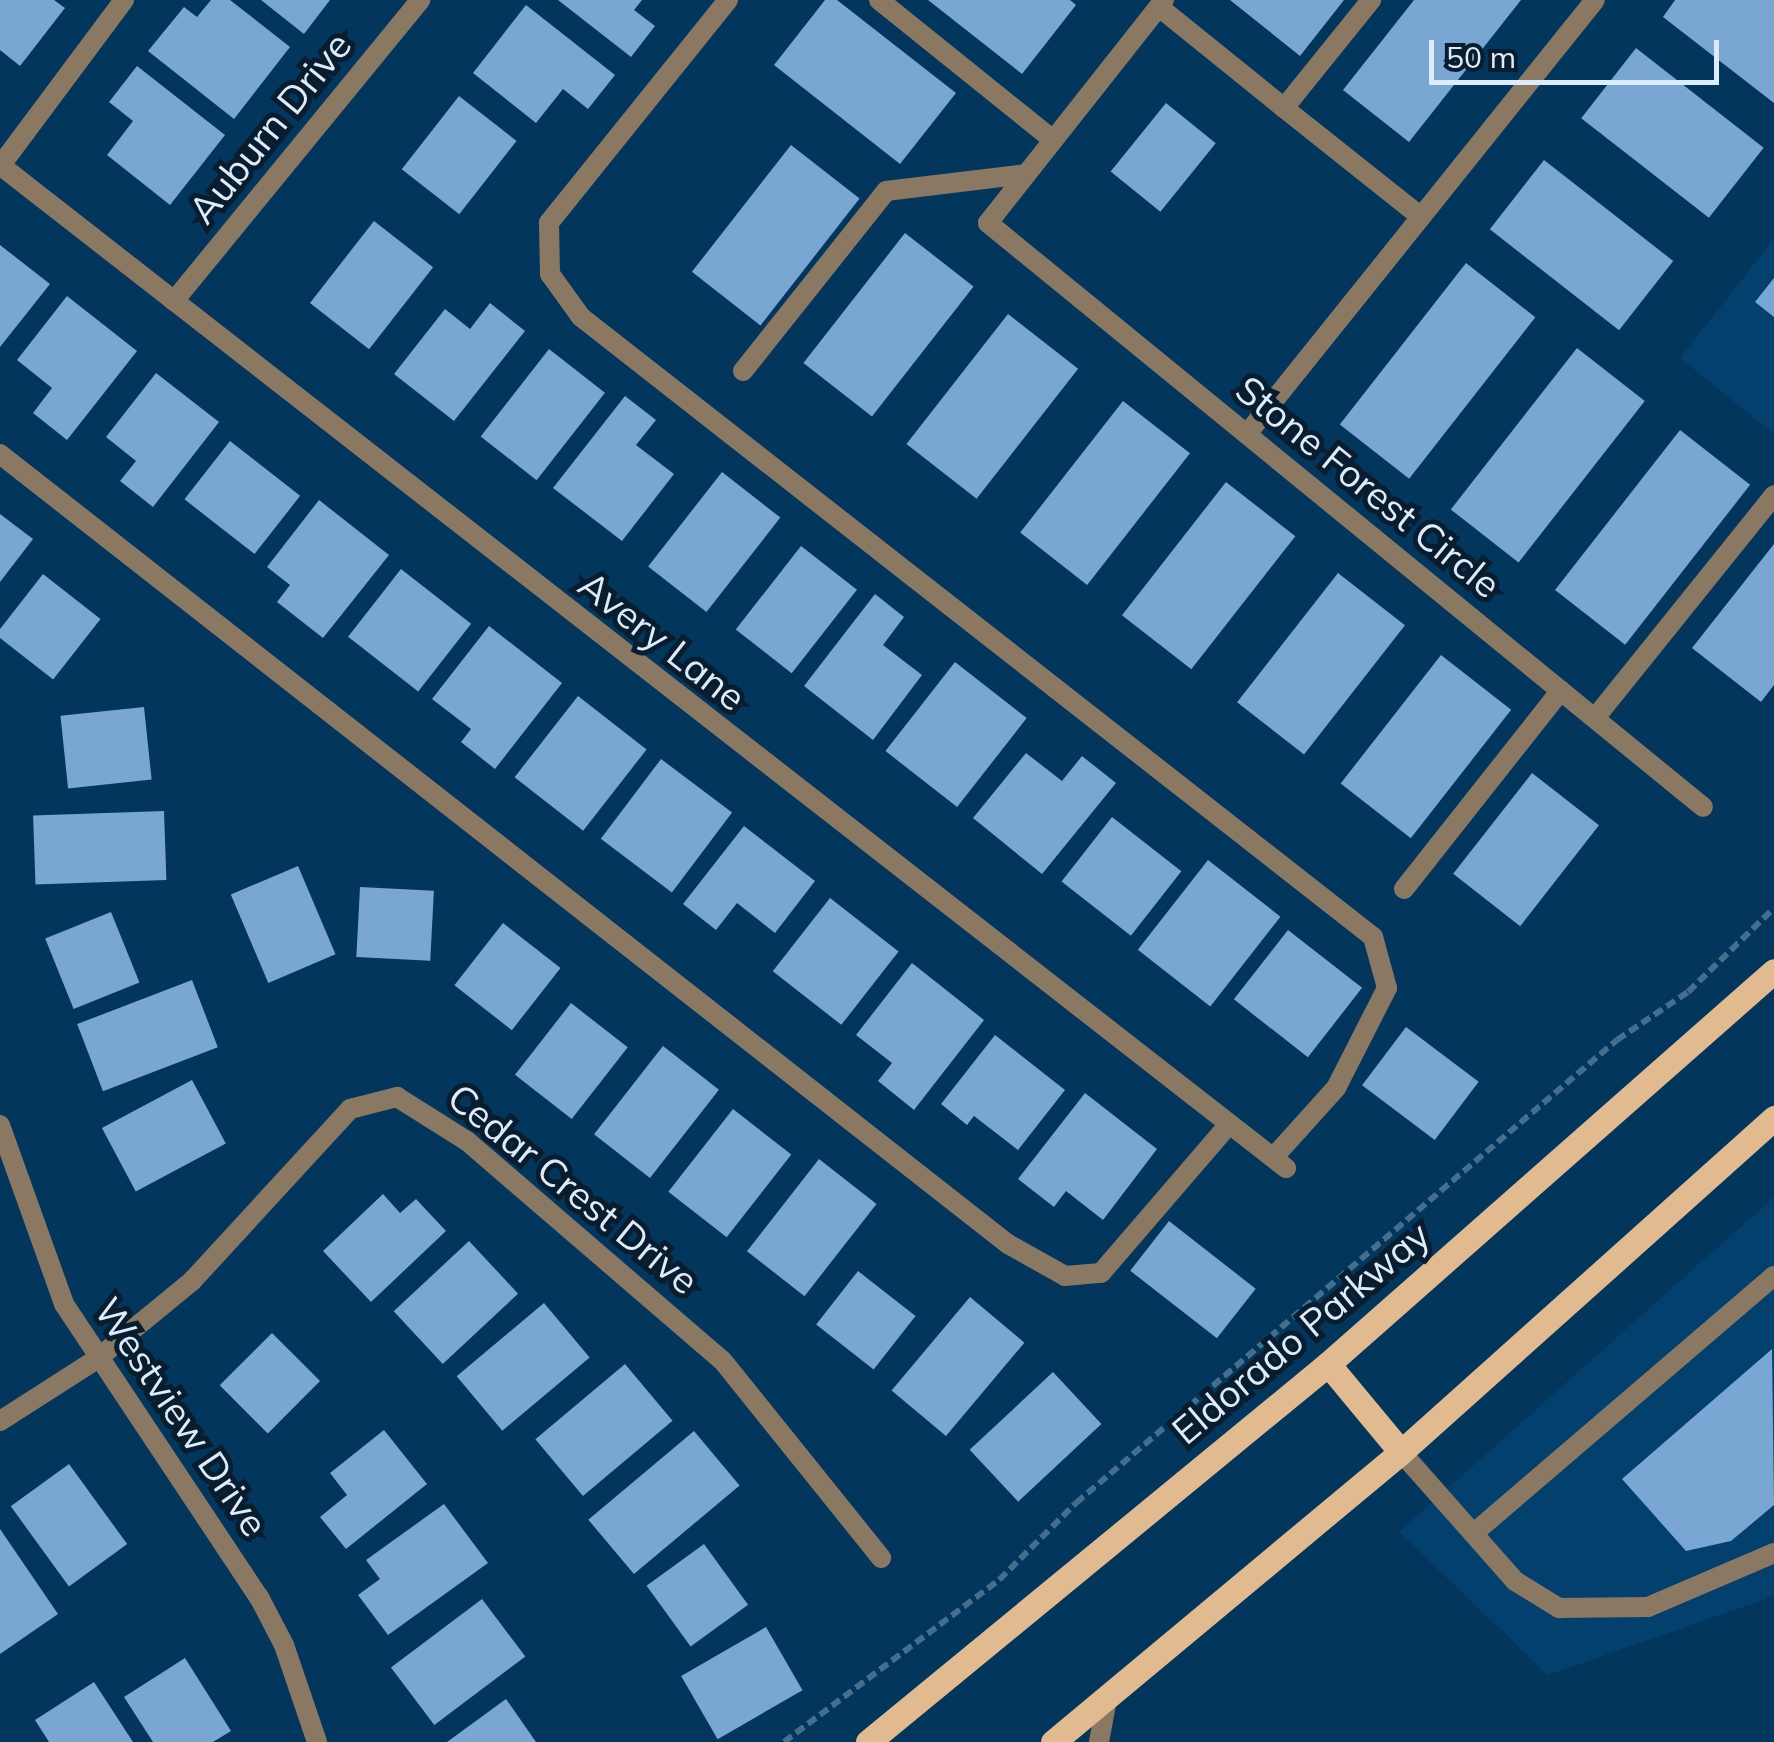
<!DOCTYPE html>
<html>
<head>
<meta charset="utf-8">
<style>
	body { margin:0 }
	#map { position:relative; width:1774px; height:1742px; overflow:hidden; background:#02365d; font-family:Mulish,sans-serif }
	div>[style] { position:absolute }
	.built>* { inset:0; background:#04406d }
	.building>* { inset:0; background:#79a6d2; transform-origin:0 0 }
	.path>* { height:6px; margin-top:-3px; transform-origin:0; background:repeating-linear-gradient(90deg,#456e8d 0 10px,transparent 0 15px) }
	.lane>* { height:20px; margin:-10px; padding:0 10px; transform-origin:10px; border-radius:10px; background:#8b7863 }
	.street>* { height:20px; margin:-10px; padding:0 10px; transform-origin:10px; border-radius:10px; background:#8b7863 }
	.primary>* { height:25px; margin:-12.5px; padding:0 12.5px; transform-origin:12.5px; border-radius:12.5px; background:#e2ba90 }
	span { translate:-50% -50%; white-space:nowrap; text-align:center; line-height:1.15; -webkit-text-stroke:10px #091d2e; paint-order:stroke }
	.street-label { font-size:38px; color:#ddecfa }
	.scale { position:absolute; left:1429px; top:40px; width:290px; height:45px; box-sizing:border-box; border:5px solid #ddecfa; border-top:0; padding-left:12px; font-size:30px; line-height:35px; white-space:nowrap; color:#ddecfa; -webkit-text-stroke:8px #091d2e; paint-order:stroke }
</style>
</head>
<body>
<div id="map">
	<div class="built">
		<div style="clip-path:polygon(1774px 239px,1774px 434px,1680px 358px)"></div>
		<div style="clip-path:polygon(1774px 1197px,1774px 1596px,1548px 1675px,1399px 1532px)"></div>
	</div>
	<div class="building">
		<div style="clip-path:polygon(0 0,54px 0,65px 8px,20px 66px,0 50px)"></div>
		<div style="clip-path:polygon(211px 0,230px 0,290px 47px,234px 119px,148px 51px,184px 7px,197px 17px)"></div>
		<div style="clip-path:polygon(261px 0,330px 0,304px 34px)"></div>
		<div style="clip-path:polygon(558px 0,642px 0,634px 10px,655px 26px,631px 57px)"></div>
		<div style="clip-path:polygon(825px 0,837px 0,956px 93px,900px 164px,774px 65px)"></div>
		<div style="clip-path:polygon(928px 0,1070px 0,1076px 5px,1022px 74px)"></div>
		<div style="clip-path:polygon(1230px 0,1344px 0,1300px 56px)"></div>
		<div style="clip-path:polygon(1414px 0,1521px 0,1409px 142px,1343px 90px)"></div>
		<div style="clip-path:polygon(1675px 0,1774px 0,1774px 103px,1663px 17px)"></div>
		<div style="clip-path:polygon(526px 5px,615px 75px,588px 109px,563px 89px,536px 123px,473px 73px)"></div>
		<div style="left:1636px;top:48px;width:162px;height:89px;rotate:38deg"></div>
		<div style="clip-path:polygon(137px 66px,225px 135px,170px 205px,107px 155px,133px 121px,109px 102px)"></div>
		<div style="left:459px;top:96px;width:73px;height:93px;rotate:38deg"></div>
		<div style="left:1166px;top:103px;width:64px;height:88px;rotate:39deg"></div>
		<div style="left:791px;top:145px;width:87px;height:161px;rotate:38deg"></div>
		<div style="left:1544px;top:160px;width:164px;height:88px;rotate:38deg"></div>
		<div style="left:374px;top:221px;width:75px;height:104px;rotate:38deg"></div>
		<div style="left:905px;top:233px;width:87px;height:165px;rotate:38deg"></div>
		<div style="clip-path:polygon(0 245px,50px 284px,0 347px)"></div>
		<div style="left:1466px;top:263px;width:88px;height:205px;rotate:38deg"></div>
		<div style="clip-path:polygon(1774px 278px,1774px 317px,1755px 302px)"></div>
		<div style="clip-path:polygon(67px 296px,137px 351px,67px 440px,33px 413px,52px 388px,17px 360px)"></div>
		<div style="clip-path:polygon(490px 303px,525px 331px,454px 421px,394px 374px,445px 309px,470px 329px)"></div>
		<div style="left:1008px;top:314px;width:89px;height:165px;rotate:38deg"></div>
		<div style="left:1577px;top:348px;width:86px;height:205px;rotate:38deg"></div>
		<div style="left:549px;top:349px;width:71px;height:111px;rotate:38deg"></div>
		<div style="clip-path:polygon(156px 373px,219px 422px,153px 507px,120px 481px,136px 461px,106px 437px)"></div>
		<div style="clip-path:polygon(625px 396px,656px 420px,636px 445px,674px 474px,622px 541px,553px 488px)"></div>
		<div style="left:1123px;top:401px;width:85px;height:167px;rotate:38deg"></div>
		<div style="left:1680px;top:430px;width:89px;height:203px;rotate:38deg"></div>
		<div style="left:230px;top:441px;width:89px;height:74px;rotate:38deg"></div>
		<div style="left:722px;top:472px;width:74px;height:120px;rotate:38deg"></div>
		<div style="left:1226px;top:482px;width:88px;height:169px;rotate:38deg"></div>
		<div style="clip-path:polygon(319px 500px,389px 555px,323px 638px,277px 602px,290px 585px,267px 567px)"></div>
		<div style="clip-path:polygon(0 514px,33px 539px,0 582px)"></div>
		<div style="clip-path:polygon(1774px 544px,1774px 685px,1761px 702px,1692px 648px)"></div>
		<div style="left:801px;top:546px;width:71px;height:106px;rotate:38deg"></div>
		<div style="left:401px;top:569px;width:89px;height:86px;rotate:38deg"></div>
		<div style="left:1338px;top:573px;width:85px;height:164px;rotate:38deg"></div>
		<div style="left:43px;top:574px;width:73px;height:77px;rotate:38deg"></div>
		<div style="clip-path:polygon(875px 594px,904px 617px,883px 645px,922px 675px,873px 740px,804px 686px)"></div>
		<div style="clip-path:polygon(489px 626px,562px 683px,495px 769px,461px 742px,471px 729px,432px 699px)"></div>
		<div style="left:1441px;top:655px;width:89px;height:163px;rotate:38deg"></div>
		<div style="left:955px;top:662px;width:91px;height:113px;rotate:38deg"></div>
		<div style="left:578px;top:696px;width:87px;height:103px;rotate:38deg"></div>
		<div style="left:144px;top:707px;width:73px;height:84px;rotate:84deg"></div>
		<div style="clip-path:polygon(1026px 753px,1062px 781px,1082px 756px,1116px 783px,1042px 874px,973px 818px)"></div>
		<div style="left:661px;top:759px;width:89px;height:100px;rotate:37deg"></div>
		<div style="left:1532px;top:773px;width:85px;height:128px;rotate:38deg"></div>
		<div style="left:164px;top:811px;width:69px;height:131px;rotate:88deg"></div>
		<div style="left:1112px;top:817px;width:88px;height:82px;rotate:38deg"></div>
		<div style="clip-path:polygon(744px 826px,815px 881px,775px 933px,737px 903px,716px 930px,683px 904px)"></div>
		<div style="left:1208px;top:860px;width:92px;height:114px;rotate:38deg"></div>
		<div style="left:298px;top:866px;width:96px;height:73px;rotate:67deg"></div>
		<div style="left:360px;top:887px;width:74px;height:70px;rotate:3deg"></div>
		<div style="left:830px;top:898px;width:87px;height:93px;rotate:38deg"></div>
		<div style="left:111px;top:912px;width:76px;height:71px;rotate:68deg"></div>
		<div style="left:503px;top:923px;width:73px;height:79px;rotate:38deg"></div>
		<div style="left:1288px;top:930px;width:94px;height:88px;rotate:38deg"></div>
		<div style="clip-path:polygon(912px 963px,984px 1020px,914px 1110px,878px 1081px,892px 1063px,856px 1035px)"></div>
		<div style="left:192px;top:980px;width:72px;height:123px;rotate:69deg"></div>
		<div style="left:571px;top:1003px;width:72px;height:91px;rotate:38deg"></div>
		<div style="left:1406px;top:1027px;width:91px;height:73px;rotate:37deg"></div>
		<div style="clip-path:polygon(995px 1035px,1065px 1090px,1018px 1150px,974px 1116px,967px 1125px,941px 1104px)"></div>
		<div style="left:663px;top:1046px;width:71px;height:112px;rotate:38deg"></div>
		<div style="left:192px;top:1080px;width:72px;height:102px;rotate:62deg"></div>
		<div style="clip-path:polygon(1085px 1093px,1157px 1149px,1103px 1220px,1066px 1191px,1054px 1207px,1018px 1179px)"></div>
		<div style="left:733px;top:1109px;width:74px;height:105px;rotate:38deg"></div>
		<div style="left:819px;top:1159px;width:73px;height:117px;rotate:38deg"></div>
		<div style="clip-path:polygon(383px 1194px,400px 1213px,416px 1199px,446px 1231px,371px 1302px,323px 1251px)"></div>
		<div style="left:1169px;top:1221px;width:110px;height:63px;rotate:38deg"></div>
		<div style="left:469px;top:1241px;width:72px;height:103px;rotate:47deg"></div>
		<div style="left:858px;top:1271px;width:73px;height:68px;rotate:38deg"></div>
		<div style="left:970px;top:1297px;width:71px;height:122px;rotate:40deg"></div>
		<div style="left:544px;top:1303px;width:71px;height:114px;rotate:50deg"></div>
		<div style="left:272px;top:1333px;width:68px;height:74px;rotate:45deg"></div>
		<div style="clip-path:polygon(1772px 1349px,1774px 1505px,1731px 1541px,1686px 1551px,1622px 1479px)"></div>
		<div style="left:625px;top:1364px;width:74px;height:117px;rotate:50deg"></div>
		<div style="left:1053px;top:1372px;width:71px;height:114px;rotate:47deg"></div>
		<div style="clip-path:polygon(384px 1430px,427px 1484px,346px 1549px,320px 1517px,347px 1495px,330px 1473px)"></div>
		<div style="left:694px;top:1431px;width:71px;height:138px;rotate:50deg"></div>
		<div style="left:69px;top:1464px;width:99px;height:72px;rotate:54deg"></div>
		<div style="clip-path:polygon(444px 1504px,488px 1563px,388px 1635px,358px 1595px,380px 1579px,366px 1560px)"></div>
		<div style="clip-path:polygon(0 1529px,58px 1614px,0 1654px)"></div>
		<div style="left:704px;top:1544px;width:75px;height:71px;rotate:54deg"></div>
		<div style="left:482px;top:1599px;width:72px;height:114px;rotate:53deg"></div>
		<div style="left:766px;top:1627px;width:73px;height:98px;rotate:60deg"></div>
		<div style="clip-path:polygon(185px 1658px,231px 1731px,213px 1742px,153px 1742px,124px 1697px)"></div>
		<div style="clip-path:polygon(94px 1682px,133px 1742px,49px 1742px,35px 1720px)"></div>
		<div style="clip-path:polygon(506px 1699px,536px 1742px,447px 1742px)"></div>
	</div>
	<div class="path">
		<div style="left:784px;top:1742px;width:269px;rotate:-37deg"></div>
		<div style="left:999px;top:1580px;width:109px;rotate:-45deg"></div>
		<div style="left:1076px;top:1503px;width:712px;rotate:-40.56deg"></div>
		<div style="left:1617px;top:1040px;width:86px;rotate:-34.1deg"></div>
		<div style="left:1688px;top:992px;width:120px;rotate:-44.3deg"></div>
	</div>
	<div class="lane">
		<div style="left:728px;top:0;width:286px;rotate:128.8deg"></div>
		<div style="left:549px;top:223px;width:51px;rotate:88.9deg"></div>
		<div style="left:550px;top:274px;width:53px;rotate:54.2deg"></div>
		<div style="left:581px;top:317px;width:1006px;rotate:38.05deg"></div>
		<div style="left:1373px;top:937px;width:53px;rotate:74.6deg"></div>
		<div style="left:1387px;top:988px;width:112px;rotate:117deg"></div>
		<div style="left:1336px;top:1088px;width:94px;rotate:132deg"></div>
		<div style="left:879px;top:0;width:223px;rotate:38.8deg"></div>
		<div style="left:1164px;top:0;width:284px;rotate:128.3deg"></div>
		<div style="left:988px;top:223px;width:923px;rotate:39.24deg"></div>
		<div style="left:1159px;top:7px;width:161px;rotate:38.9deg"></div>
		<div style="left:1284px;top:108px;width:139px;rotate:-51.1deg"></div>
		<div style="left:1284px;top:108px;width:175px;rotate:38.5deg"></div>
		<div style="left:1px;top:165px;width:206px;rotate:-53.3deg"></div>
		<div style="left:743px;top:371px;width:230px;rotate:-51.5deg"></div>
		<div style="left:886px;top:191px;width:141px;rotate:-6.9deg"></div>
		<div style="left:1247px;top:434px;width:556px;rotate:-51.28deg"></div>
		<div style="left:0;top:454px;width:1281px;rotate:38.09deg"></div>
		<div style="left:1008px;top:1244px;width:65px;rotate:29.3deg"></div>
		<div style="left:1065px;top:1276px;width:36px;rotate:-5deg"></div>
		<div style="left:1101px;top:1273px;width:196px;rotate:-49.3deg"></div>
		<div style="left:1595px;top:718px;width:286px;rotate:-51.2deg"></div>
		<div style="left:1404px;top:889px;width:253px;rotate:-51.7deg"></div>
		<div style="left:1401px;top:1452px;width:172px;rotate:48.5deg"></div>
		<div style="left:1515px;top:1581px;width:52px;rotate:31.5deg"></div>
		<div style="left:1559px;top:1608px;width:89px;rotate:-0.6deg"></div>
		<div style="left:1648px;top:1607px;width:137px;rotate:-23.2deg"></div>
		<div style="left:1474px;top:1533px;width:395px;rotate:-40.6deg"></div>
	</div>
	<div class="street">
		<div style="left:0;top:165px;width:1631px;rotate:37.95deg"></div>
		<div style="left:174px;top:301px;width:389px;rotate:-50.7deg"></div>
		<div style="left:0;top:1125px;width:190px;rotate:70.3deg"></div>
		<div style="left:64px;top:1304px;width:352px;rotate:56.4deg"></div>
		<div style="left:259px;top:1597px;width:54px;rotate:62.5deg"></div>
		<div style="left:284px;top:1645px;width:102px;rotate:71.2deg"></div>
		<div style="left:0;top:1421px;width:115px;rotate:-32.6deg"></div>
		<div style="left:97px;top:1359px;width:123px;rotate:-39.4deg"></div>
		<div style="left:192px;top:1281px;width:234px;rotate:-47.4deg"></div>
		<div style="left:350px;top:1109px;width:49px;rotate:-14.3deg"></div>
		<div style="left:397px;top:1097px;width:83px;rotate:32.2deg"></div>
		<div style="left:467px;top:1141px;width:336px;rotate:40.7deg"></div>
		<div style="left:722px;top:1360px;width:254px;rotate:51.2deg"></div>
		<div style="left:1099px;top:1742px;width:44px;rotate:-79.5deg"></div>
	</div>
	<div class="primary">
		<div style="left:1328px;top:1364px;width:114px;rotate:50.3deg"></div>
		<div style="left:868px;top:1742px;width:595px;rotate:-39.41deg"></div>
		<div style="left:1328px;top:1364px;width:594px;rotate:-41.39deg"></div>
		<div style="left:1053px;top:1742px;width:453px;rotate:-39.8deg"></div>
		<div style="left:1401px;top:1452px;width:501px;rotate:-41.84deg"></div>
	</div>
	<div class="street-label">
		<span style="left:270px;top:128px;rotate:-51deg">Auburn Drive</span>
		<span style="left:1368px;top:487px;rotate:39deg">Stone Forest Circle</span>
		<span style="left:662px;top:641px;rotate:38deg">Avery Lane</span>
		<span style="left:573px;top:1189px;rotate:39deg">Cedar Crest Drive</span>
		<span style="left:1301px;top:1333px;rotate:-40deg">Eldorado Parkway</span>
		<span style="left:181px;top:1417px;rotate:56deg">Westview Drive</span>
	</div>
	<div class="scale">50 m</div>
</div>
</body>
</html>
